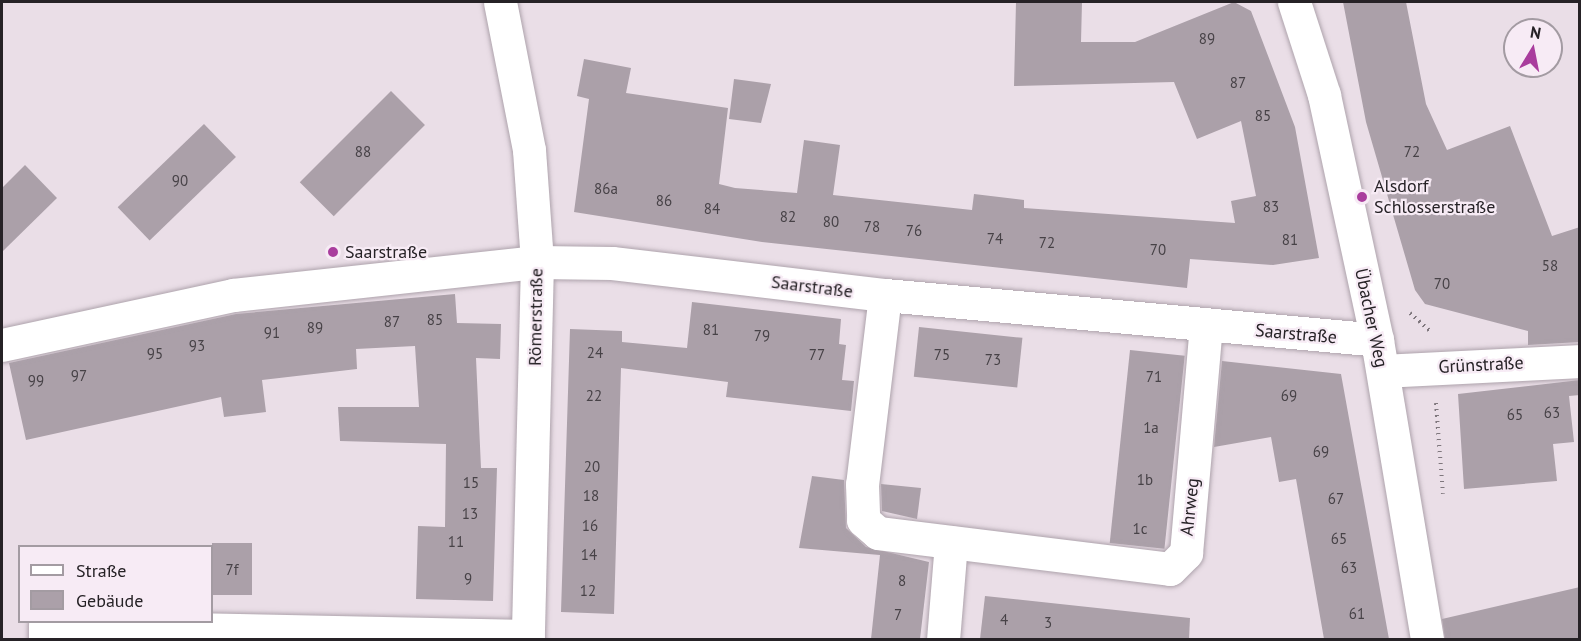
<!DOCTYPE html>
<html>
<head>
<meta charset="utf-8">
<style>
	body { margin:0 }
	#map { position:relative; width:1581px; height:641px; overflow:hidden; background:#eadee7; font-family:"PT Sans",sans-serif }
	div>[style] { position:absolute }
	.building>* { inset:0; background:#aba0a9; transform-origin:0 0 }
	.path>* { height:4px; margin-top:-2px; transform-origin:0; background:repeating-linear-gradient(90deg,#7f777d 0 1.5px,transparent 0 6px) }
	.roads { filter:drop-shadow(0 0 2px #aea3ac) drop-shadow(0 0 2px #aea3ac) }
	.minor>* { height:33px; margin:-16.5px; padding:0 16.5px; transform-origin:16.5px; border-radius:16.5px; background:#fff }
	.secondary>* { height:33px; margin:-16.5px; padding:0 16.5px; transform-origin:16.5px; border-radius:16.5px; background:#fff }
	.dots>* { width:16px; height:16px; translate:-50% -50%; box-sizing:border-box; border:3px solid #f7ebf5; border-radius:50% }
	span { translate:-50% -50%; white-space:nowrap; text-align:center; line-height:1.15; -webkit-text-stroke:4.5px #f7ebf5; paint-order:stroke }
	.number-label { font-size:15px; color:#474247 }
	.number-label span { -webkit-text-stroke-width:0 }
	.poi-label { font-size:18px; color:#262226 }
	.left { translate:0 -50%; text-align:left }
	.street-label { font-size:18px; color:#262226 }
	.frame { position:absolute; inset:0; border:3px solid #262226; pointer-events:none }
	.legend { position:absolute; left:18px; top:545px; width:195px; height:78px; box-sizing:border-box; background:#f7ebf5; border:2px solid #a39ba2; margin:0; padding:8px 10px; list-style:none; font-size:18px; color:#262226 }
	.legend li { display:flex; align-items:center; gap:12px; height:30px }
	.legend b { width:30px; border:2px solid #a39ba2 }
	.north { position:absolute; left:1503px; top:18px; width:60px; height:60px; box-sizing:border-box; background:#f7ebf5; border:2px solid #a39ba2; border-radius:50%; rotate:10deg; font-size:16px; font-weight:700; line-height:24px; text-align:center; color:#262226 }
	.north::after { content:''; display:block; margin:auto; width:21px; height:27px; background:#a93d9d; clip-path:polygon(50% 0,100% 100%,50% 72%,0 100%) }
</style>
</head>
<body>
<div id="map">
	<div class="building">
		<div style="clip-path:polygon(1016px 2px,1082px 2px,1081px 42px,1135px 42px,1234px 2px,1251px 11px,1295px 127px,1319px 258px,1273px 265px,1190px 259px,1187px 288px,762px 242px,574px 212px,589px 99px,577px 96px,584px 59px,631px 68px,626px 93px,728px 108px,719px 184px,735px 188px,797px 193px,804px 140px,840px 145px,833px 195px,972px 210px,974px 194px,1024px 200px,1024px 208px,1235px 223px,1231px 201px,1256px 196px,1241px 121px,1197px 139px,1174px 82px,1014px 86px)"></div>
		<div style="clip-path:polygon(1343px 2px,1406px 2px,1426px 104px,1447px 150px,1510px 126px,1552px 236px,1580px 227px,1580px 342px,1528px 345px,1528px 331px,1425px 304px,1415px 290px,1366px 122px)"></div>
		<div style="clip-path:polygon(734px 79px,771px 84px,761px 123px,729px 119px)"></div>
		<div style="left:391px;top:91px;width:48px;height:129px;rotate:45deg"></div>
		<div style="left:204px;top:124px;width:46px;height:120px;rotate:46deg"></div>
		<div style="clip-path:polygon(25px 165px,57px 198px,2px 252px,2px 188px)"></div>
		<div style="clip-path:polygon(455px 294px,457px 323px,501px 324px,500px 359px,476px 358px,481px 468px,497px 468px,493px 601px,416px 599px,418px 526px,445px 527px,446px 444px,340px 441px,338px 407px,419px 407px,415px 346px,356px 349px,357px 369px,262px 380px,266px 412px,224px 417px,221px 397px,26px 440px,9px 363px,236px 314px)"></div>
		<div style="clip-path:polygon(692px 302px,841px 319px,839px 344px,846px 345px,842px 380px,854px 381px,851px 411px,726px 397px,728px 382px,621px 368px,614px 614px,561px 612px,570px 329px,622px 331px,622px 342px,687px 348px)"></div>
		<div style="left:919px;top:327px;width:104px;height:50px;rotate:6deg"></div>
		<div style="left:1130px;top:350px;width:55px;height:194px;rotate:6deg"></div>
		<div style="clip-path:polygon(1222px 361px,1341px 374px,1389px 639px,1324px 639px,1296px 479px,1279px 482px,1271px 437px,1214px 447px)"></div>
		<div style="clip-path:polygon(1580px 380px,1580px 395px,1569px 396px,1574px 442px,1553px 444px,1557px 481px,1464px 489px,1458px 394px)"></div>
		<div style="clip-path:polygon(812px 476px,844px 480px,846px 528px,866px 547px,929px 562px,920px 639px,871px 639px,880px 555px,799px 548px)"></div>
		<div style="clip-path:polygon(881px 484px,921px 488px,917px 519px,882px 511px)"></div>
		<div style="left:212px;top:543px;width:40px;height:52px"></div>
		<div style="clip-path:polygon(1580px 587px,1580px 639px,1445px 639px,1442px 619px)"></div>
		<div style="clip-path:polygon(985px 596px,1190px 618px,1189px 639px,980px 639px)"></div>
	</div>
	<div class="path">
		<div style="left:1410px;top:313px;width:28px;rotate:42deg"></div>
		<div style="left:1436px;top:403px;width:91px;rotate:85.6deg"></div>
	</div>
	<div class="roads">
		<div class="minor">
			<div style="left:500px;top:2px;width:151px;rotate:78.9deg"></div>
			<div style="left:529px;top:150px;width:112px;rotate:85.9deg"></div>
			<div style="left:537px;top:262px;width:378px;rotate:91.4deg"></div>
			<div style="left:885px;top:295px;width:190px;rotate:96.9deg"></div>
			<div style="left:862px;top:484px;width:36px;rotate:88deg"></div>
			<div style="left:863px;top:520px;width:20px;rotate:41deg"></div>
			<div style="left:878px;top:533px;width:294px;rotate:7deg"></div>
			<div style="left:1170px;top:569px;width:23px;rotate:-45deg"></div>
			<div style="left:1186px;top:553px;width:228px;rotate:-85deg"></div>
			<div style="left:2px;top:345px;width:236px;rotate:-12.2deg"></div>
			<div style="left:233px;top:295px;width:306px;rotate:-6.2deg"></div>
			<div style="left:537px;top:262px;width:75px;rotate:0.8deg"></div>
			<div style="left:612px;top:263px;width:275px;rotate:6.7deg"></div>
			<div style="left:885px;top:295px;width:494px;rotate:5.2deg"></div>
			<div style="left:1383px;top:371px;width:197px;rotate:-2.9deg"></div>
			<div style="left:45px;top:640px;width:14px;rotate:-90deg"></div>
			<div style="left:45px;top:626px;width:483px;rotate:1.2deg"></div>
			<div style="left:943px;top:640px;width:98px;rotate:-85.3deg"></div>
		</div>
		<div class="secondary">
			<div style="left:1294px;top:2px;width:98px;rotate:72.1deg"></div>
			<div style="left:1324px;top:95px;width:251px;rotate:77.8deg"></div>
			<div style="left:1377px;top:340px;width:304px;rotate:80.5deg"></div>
		</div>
	</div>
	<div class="dots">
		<div style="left:1362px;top:197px;background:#a93d9d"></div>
		<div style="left:333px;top:252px;background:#a93d9d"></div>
	</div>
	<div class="number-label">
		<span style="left:1207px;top:39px">89</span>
		<span style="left:1238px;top:83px">87</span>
		<span style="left:1263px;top:116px">85</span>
		<span style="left:363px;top:152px">88</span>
		<span style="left:1412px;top:152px">72</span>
		<span style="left:180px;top:181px">90</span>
		<span style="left:606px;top:189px">86a</span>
		<span style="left:664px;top:201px">86</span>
		<span style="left:1271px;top:207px">83</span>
		<span style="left:712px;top:209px">84</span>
		<span style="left:788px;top:217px">82</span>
		<span style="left:831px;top:222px">80</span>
		<span style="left:872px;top:227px">78</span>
		<span style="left:914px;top:231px">76</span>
		<span style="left:995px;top:239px">74</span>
		<span style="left:1290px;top:240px">81</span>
		<span style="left:1047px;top:243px">72</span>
		<span style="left:1158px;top:250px">70</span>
		<span style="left:1550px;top:266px">58</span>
		<span style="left:1442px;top:284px">70</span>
		<span style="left:435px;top:320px">85</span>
		<span style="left:392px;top:322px">87</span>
		<span style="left:315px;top:328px">89</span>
		<span style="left:711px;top:330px">81</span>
		<span style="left:272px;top:333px">91</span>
		<span style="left:762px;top:336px">79</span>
		<span style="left:197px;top:346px">93</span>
		<span style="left:595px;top:353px">24</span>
		<span style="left:155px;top:354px">95</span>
		<span style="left:817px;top:355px">77</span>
		<span style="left:942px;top:355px">75</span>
		<span style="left:993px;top:360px">73</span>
		<span style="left:79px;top:376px">97</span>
		<span style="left:1154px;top:377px">71</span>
		<span style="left:36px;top:381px">99</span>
		<span style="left:594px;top:396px">22</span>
		<span style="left:1289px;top:396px">69</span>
		<span style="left:1552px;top:413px">63</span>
		<span style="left:1515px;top:415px">65</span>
		<span style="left:1151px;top:428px">1a</span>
		<span style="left:1321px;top:452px">69</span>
		<span style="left:592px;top:467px">20</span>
		<span style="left:1145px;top:480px">1b</span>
		<span style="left:471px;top:483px">15</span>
		<span style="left:591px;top:496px">18</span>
		<span style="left:1336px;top:499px">67</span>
		<span style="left:470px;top:514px">13</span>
		<span style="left:590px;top:526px">16</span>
		<span style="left:1140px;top:529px">1c</span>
		<span style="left:1339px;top:539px">65</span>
		<span style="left:456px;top:542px">11</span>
		<span style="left:589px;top:555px">14</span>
		<span style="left:1349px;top:568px">63</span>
		<span style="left:232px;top:570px">7f</span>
		<span style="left:468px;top:579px">9</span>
		<span style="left:902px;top:581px">8</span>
		<span style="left:588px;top:591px">12</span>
		<span style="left:1357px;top:614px">61</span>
		<span style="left:898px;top:615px">7</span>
		<span style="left:1004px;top:620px">4</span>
		<span style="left:1048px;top:623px">3</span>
	</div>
	<div class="poi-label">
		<span class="left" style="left:1374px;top:197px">Alsdorf<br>Schlosserstraße</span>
		<span class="left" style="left:345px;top:252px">Saarstraße</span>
	</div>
	<div class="street-label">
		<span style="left:812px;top:287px;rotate:7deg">Saarstraße</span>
		<span style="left:536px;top:317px;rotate:-89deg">Römerstraße</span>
		<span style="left:1371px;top:318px;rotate:78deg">Übacher Weg</span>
		<span style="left:1296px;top:334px;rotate:5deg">Saarstraße</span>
		<span style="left:1481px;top:365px;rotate:-3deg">Grünstraße</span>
		<span style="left:1190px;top:507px;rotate:-84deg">Ahrweg</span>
	</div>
	<div class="frame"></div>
	<ul class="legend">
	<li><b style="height:8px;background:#fff"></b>Straße</li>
	<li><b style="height:16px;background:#aba0a9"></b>Gebäude</li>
	</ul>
	<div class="north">N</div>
</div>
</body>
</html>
